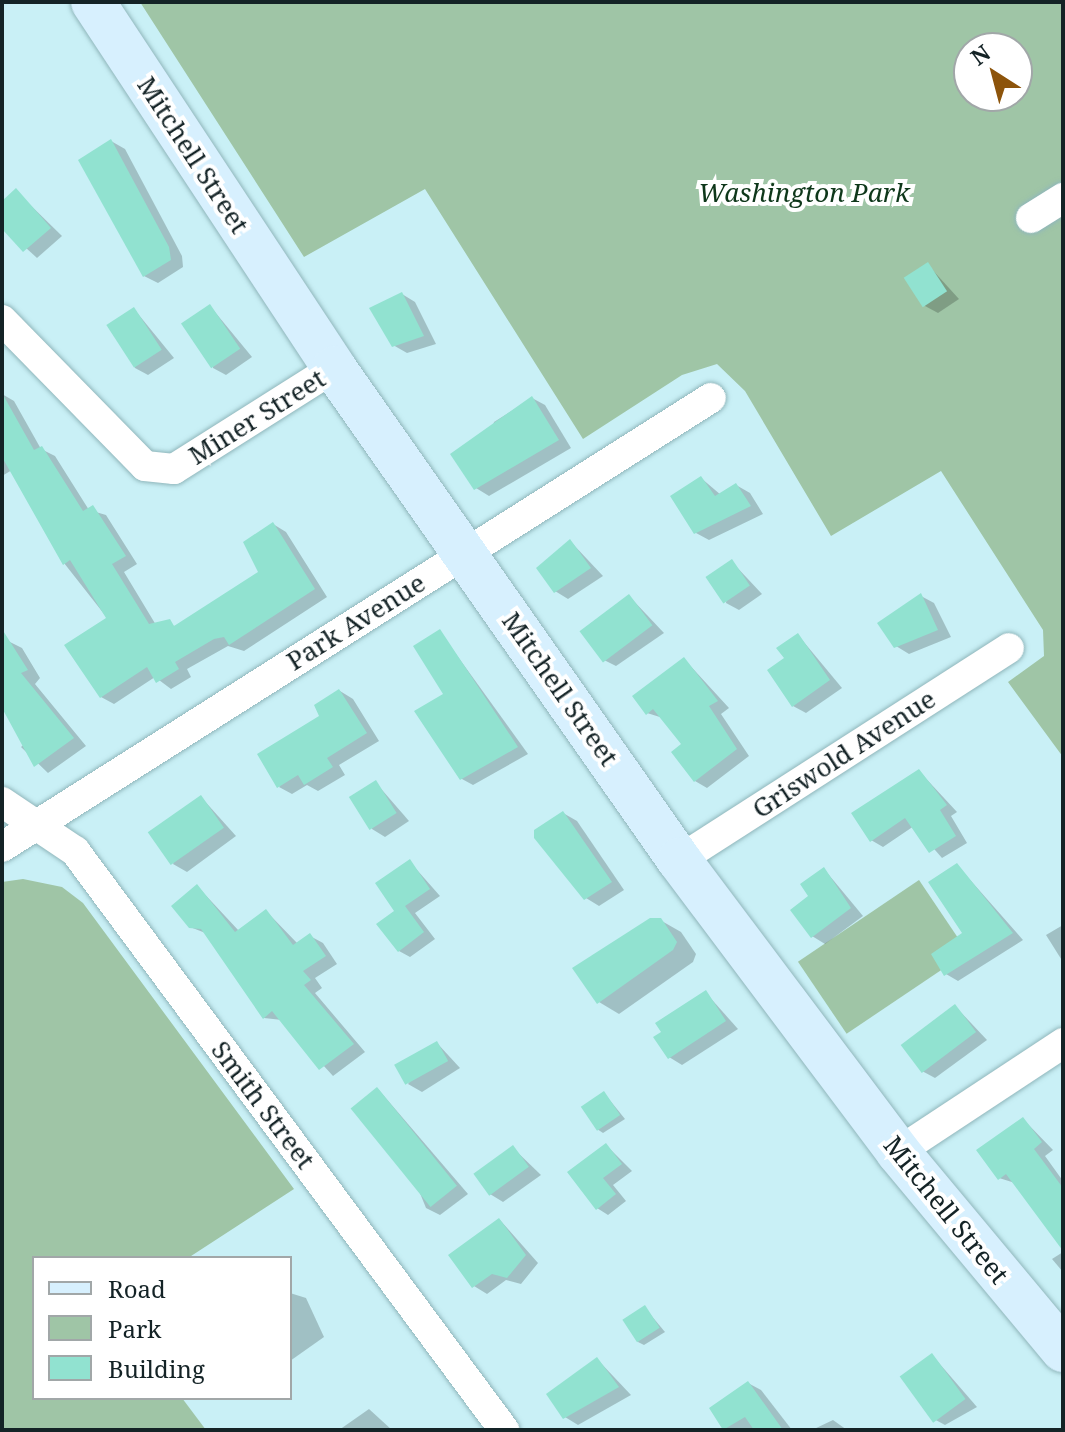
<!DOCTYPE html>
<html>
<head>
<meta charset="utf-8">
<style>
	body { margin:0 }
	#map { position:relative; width:1065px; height:1432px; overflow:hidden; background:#c9f0f6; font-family:"Noto Serif",serif }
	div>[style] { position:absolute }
	.green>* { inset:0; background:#9fc5a6; transform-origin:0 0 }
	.shadow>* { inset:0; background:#0003 }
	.building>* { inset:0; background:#91e2d0; transform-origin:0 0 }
	.roads { filter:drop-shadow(0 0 2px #90b6bb) drop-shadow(0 0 2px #90b6bb) }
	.street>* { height:30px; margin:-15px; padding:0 15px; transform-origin:15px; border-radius:15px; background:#fff }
	.secondary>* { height:44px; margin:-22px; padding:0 22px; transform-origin:22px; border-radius:22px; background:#d7f0fe }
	span { translate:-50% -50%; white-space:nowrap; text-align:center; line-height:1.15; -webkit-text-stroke:8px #fff; paint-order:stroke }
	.street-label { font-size:26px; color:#142326 }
	.park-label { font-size:26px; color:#0e371a; font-style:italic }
	.frame { position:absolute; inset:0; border:4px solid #142326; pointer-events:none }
	.legend { position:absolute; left:32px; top:1256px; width:260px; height:144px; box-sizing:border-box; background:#fff; border:2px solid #a1a7a8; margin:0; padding:10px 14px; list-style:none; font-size:24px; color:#142326 }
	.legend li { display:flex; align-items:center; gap:16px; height:40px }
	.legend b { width:40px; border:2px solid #a1a7a8 }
	.north { position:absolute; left:953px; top:32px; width:80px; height:80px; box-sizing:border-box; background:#fff; border:2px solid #a1a7a8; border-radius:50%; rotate:324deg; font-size:22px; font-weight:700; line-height:32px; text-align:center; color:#142326 }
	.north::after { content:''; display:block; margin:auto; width:28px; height:36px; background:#8d540b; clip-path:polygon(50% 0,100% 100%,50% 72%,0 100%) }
</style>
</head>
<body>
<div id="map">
	<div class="green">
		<div style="clip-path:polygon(evenodd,140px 2px,1063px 2px,1063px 757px,1008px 682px,1044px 656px,1043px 630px,941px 471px,831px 536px,745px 391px,717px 364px,682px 375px,583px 439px,425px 189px,304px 257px,140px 2px,969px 48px,1017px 48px,1017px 96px,969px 96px,969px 48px)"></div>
		<div style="clip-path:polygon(23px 879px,62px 887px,83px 903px,294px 1189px,188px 1258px,34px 1258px,34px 1398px,182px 1398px,206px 1430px,2px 1430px,2px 882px)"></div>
		<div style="left:919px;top:880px;width:87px;height:146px;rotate:56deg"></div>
	</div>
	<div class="shadow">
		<div style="clip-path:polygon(111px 141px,125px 149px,182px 256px,183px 267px,158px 283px,144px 276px)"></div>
		<div style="clip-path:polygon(16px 191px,62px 236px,37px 258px,2px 226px,2px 204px)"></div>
		<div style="clip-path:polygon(928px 265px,959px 299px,938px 313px,925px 306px)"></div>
		<div style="clip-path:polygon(402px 294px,415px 302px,436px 344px,407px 353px,393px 345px)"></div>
		<div style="clip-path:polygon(210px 306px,252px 357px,226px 375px,213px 368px)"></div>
		<div style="clip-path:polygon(134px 309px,174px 358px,148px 375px,135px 368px)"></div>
		<div style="clip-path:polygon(2px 394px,14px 401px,41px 449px,55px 456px,89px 510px,106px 515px,137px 564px,124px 572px,156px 625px,178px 626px,261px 573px,273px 524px,286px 532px,327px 597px,244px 651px,228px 646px,187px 669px,191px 677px,171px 689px,155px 677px,114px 704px,101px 697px,108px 619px,64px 563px,12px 470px,2px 476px)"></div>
		<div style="clip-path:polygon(532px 398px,545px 405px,571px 448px,489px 496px,476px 488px,494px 422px)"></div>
		<div style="clip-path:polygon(701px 478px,721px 495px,736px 485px,750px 493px,763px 514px,709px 540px,696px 533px)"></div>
		<div style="clip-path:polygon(571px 542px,603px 576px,568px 599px,555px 591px)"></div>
		<div style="clip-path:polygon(732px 562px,762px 594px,739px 610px,726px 603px)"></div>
		<div style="clip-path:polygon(629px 596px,664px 633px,616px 666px,602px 659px)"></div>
		<div style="clip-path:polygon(921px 596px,934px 603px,951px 637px,909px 654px,896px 646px)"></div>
		<div style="clip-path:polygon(440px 632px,528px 754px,473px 785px,462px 779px)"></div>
		<div style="clip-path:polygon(798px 635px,842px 688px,806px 713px,793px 706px,786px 659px)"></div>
		<div style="clip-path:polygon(8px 641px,22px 648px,40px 678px,35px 684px,86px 746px,48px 773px,21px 747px,28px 741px,2px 706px,2px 645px)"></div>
		<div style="clip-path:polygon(685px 660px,729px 708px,721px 714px,749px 756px,707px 788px,695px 781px,684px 745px,663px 718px,647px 713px)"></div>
		<div style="clip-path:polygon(340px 691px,353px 699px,379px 741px,339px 765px,345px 775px,318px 791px,307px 785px,292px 794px,279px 787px)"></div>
		<div style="clip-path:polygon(919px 771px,957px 812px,951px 816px,967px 843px,942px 858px,914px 826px,883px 847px,871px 840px)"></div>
		<div style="clip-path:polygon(376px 783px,409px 821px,385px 837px,372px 829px)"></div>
		<div style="clip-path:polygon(201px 797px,236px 836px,187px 872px,173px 864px)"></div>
		<div style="clip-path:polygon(563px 813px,577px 821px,624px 890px,599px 906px,586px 898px)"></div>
		<div style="clip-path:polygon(410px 862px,440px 896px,415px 913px,435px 939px,410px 957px,399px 951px,397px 911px)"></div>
		<div style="clip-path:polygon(957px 865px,1023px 940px,958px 981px,946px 974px,965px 933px)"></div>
		<div style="clip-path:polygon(824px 869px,863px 916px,825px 944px,812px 936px,811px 896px)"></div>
		<div style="clip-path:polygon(198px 887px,239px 931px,266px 911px,298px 944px,310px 936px,323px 943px,337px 964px,315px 978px,322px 988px,315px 993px,365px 1052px,333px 1076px,282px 1020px,264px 1018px,208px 934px,190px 927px)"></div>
		<div style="clip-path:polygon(660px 920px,681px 932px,696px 954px,693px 962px,619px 1014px,599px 1002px)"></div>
		<div style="clip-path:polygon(1063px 925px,1063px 962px,1046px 935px)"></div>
		<div style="clip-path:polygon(706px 993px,738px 1029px,682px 1065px,669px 1057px,664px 1033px)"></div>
		<div style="clip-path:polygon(955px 1006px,987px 1040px,935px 1078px,922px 1071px)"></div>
		<div style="clip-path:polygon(437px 1043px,460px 1068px,422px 1092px,408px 1084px)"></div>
		<div style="clip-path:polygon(378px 1089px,468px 1194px,440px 1215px,426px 1208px)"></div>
		<div style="clip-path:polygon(604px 1093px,625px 1119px,603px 1133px,597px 1129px)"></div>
		<div style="clip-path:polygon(1023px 1119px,1053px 1150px,1045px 1156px,1063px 1181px,1063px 1248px,1015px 1183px,999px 1178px)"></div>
		<div style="clip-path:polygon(606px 1145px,632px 1171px,613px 1185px,626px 1201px,608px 1215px,597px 1208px)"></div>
		<div style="clip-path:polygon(513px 1148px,541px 1175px,503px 1202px,490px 1194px)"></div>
		<div style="clip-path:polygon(500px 1220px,538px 1263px,521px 1284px,506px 1280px,487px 1294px,474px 1286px)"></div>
		<div style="clip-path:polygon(1063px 1252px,1063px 1272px,1052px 1259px)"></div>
		<div style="clip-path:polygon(290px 1293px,306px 1298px,324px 1337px,290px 1361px)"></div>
		<div style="clip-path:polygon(645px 1308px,665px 1332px,644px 1345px,638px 1342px)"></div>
		<div style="clip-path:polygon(932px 1355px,977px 1407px,945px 1425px,932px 1418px)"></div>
		<div style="clip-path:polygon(597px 1359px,631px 1395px,578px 1425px,565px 1417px)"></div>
		<div style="clip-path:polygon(748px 1383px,761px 1390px,792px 1430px,727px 1430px,711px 1409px)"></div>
		<div style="clip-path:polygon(369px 1409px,392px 1430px,339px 1430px)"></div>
		<div style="clip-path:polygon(833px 1420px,847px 1430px,812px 1430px)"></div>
	</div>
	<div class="building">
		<div style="clip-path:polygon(111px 139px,169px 247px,171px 260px,143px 277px,78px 160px)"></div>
		<div style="clip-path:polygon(16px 188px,51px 228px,23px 252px,2px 229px,2px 201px)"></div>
		<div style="left:928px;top:262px;width:35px;height:29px;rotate:57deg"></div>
		<div style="clip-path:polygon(402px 292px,424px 336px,392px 347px,369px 308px)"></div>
		<div style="left:210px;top:304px;width:54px;height:35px;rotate:56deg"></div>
		<div style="left:134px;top:307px;width:51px;height:33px;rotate:57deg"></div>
		<div style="clip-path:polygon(2px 393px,34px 450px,42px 446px,83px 511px,93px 505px,126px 556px,112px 564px,149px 624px,170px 619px,174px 626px,258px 572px,243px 542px,273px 522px,315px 589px,229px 645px,224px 637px,214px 639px,175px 662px,179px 669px,156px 683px,147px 667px,100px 698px,64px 645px,106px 618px,70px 560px,63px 565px,2px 457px)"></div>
		<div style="clip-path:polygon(532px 396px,559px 440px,474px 490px,450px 454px)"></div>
		<div style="clip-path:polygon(701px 476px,715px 496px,736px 483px,751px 506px,694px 534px,670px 496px)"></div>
		<div style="clip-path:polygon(570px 539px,591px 568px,554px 593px,536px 568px)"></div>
		<div style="left:732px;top:559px;width:32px;height:32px;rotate:56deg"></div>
		<div style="clip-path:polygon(921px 593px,938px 630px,894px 648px,877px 623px)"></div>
		<div style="left:629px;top:594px;width:39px;height:62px;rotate:53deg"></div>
		<div style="clip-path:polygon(2px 629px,28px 670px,21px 673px,74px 738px,34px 767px,2px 708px)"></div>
		<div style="clip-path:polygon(440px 629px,518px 747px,460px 780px,414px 711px,443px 694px,413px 646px)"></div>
		<div style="clip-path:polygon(798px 633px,830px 680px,792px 707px,767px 670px,784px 658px,776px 648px)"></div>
		<div style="clip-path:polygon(684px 657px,718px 701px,709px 706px,737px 749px,694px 782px,671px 752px,681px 744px,653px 709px,646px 715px,632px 696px)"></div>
		<div style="clip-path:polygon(339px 689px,367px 733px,327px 758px,333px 767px,304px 785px,298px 775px,277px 788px,257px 754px,319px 716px,314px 705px)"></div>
		<div style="clip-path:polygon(919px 769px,947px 805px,940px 810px,956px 836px,929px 853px,905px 818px,870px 842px,851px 813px)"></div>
		<div style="left:376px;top:780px;width:39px;height:32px;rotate:58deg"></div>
		<div style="left:201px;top:795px;width:40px;height:65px;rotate:55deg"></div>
		<div style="clip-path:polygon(563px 811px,612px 882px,584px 900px,534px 838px,534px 830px)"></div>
		<div style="clip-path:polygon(410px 859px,430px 889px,405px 906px,424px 932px,398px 952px,376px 924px,394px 911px,375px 883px)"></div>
		<div style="clip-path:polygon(957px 863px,1013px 933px,944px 976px,931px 954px,962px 933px,928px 882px)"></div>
		<div style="clip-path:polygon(824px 867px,851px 908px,811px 938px,790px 910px,808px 896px,800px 884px)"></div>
		<div style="clip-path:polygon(197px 884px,235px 932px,266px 909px,293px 945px,310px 933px,326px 956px,303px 971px,311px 980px,304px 985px,354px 1044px,319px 1070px,272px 1011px,263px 1019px,201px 929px,189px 928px,171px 906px)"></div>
		<div style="clip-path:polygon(650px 918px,661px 918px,677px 942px,673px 950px,597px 1004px,572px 968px)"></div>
		<div style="clip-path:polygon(706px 990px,726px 1021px,668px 1059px,653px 1037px,661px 1032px,655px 1023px)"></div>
		<div style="left:955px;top:1004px;width:35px;height:68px;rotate:53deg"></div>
		<div style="left:437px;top:1041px;width:23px;height:49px;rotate:61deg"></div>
		<div style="left:377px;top:1087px;width:127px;height:34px;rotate:51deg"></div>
		<div style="left:604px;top:1091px;width:29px;height:28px;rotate:56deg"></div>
		<div style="clip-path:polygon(1023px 1117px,1042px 1142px,1034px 1149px,1063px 1188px,1063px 1251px,1006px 1174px,998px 1180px,976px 1150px)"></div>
		<div style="clip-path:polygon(606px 1143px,622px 1164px,603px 1178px,616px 1194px,596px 1210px,567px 1172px)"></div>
		<div style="left:513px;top:1145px;width:27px;height:49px;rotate:54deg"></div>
		<div style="clip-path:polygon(499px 1218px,526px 1255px,507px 1278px,492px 1274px,472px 1288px,448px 1255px)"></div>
		<div style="left:645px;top:1305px;width:27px;height:27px;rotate:57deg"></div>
		<div style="left:932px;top:1353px;width:57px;height:40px;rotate:54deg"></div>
		<div style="clip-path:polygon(597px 1357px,619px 1387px,563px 1419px,546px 1394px)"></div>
		<div style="clip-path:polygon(748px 1381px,783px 1430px,754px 1430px,745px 1417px,723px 1430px,709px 1408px)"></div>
	</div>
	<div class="roads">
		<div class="street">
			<div style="left:1031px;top:218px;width:38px;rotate:-32deg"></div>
			<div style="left:2px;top:320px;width:204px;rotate:45.6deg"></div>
			<div style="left:145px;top:466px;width:29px;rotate:6deg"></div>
			<div style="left:174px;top:469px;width:189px;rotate:-32.3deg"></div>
			<div style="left:2px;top:802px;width:88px;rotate:33.9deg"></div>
			<div style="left:75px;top:851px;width:721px;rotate:53.46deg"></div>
			<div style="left:2px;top:847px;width:839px;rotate:-32.35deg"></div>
			<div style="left:679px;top:860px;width:392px;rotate:-32.7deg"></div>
			<div style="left:898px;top:1152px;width:198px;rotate:-33.4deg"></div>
		</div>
		<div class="secondary">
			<div style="left:93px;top:2px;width:438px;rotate:56.6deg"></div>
			<div style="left:334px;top:368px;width:601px;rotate:54.96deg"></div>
			<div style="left:679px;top:860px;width:365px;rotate:53.1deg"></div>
			<div style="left:898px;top:1152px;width:258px;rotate:50.2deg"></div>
		</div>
	</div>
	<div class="street-label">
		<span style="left:193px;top:155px;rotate:57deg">Mitchell Street</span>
		<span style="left:257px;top:417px;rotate:-32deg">Miner Street</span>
		<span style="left:356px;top:622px;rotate:-32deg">Park Avenue</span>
		<span style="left:560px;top:689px;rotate:55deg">Mitchell Street</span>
		<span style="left:844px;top:754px;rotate:-33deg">Griswold Avenue</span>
		<span style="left:263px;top:1105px;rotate:53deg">Smith Street</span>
		<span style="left:946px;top:1210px;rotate:51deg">Mitchell Street</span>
	</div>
	<div class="park-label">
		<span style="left:804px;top:193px">Washington Park</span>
	</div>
	<div class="frame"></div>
	<ul class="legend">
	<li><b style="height:10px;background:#d7f0fe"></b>Road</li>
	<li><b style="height:22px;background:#9fc5a6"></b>Park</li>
	<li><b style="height:22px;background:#91e2d0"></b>Building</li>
	</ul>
	<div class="north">N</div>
</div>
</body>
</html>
